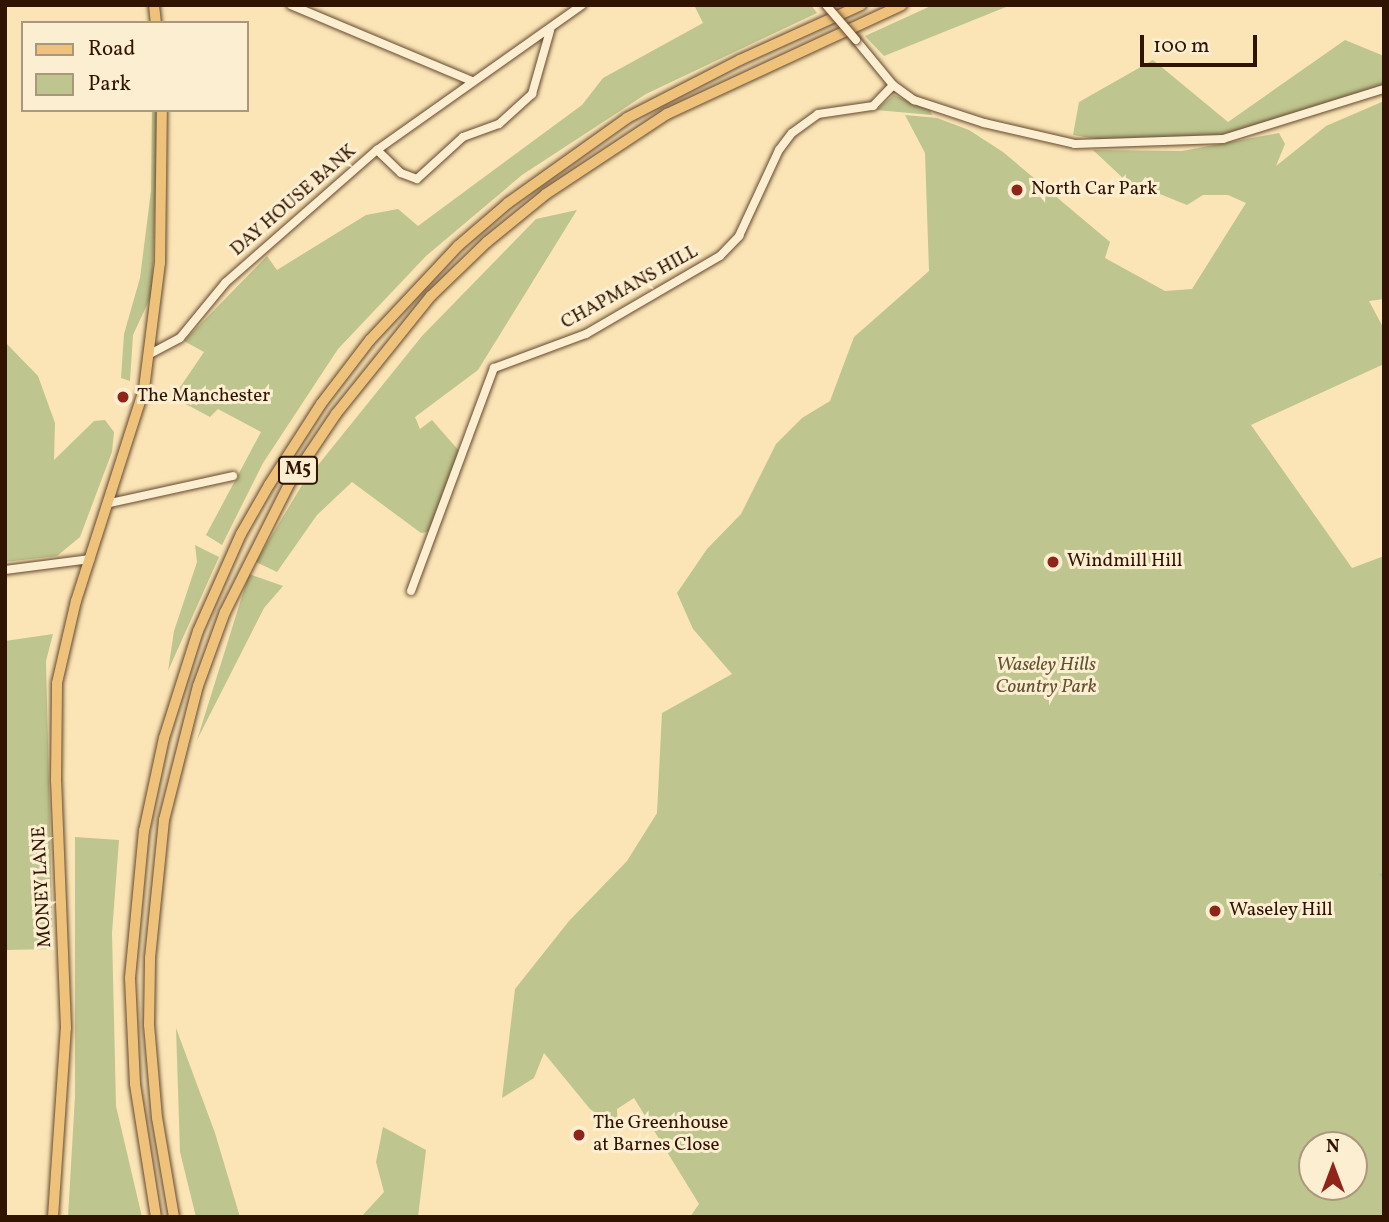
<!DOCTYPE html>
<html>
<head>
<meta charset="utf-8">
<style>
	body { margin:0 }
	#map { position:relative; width:1389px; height:1222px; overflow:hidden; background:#fbe5b6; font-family:Vollkorn,serif }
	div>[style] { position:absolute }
	.green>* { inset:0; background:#bec58e }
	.stream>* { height:2.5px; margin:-1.25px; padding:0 1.25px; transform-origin:1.25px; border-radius:1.25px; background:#a0bdb5 }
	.roads { filter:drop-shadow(0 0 2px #64482e) drop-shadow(0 0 2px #64482e) }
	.minor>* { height:8px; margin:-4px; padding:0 4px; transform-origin:4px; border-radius:4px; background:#fceed0 }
	.major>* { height:10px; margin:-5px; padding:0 5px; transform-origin:5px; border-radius:5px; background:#eec27b }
	.highway>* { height:10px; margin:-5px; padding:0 5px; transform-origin:5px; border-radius:5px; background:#eec27b }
	.bridges { filter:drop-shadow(0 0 2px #64482e) drop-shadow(0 0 2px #64482e) }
	.minor-bridge>* { height:8px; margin:-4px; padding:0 4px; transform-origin:4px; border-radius:4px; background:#fceed0 }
	.dots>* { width:19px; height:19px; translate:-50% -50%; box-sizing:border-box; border:4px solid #fceed0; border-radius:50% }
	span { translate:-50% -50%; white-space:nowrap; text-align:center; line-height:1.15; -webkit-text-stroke:6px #fceed0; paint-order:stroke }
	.shield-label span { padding:2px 5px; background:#fceed0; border:2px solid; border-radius:5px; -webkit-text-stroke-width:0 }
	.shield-label { font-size:18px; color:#311400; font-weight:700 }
	.poi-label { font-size:19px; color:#311400 }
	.left { translate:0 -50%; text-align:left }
	.street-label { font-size:19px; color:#311400 }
	.park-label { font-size:19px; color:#625232; font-style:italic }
	.frame { position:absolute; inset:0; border:7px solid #311400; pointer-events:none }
	.legend { position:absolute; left:21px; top:21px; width:228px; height:91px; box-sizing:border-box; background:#fceed0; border:2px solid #ab977d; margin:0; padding:9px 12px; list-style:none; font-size:21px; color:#311400 }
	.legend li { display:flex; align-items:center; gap:14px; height:35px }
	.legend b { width:35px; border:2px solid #ab977d }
	.north { position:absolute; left:1298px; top:1131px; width:70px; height:70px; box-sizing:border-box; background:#fceed0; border:2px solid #ab977d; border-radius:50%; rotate:0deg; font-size:19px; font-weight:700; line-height:28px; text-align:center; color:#311400 }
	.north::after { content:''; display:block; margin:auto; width:24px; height:32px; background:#8f2418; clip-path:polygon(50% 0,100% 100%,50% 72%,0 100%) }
	.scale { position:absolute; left:1140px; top:35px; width:117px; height:32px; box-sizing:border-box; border:4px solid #311400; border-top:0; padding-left:9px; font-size:21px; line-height:24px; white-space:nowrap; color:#311400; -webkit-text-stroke:5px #fceed0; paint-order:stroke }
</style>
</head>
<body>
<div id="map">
	<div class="green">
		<div style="clip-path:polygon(694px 5px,811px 5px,817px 13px,646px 94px,522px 175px,426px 256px,338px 349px,263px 463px,222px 545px,206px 535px,261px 432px,218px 409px,210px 417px,182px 402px,170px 402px,204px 352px,184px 341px,267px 256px,277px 270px,366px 215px,398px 209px,418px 226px,582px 105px,603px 78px,703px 23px)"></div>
		<div style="clip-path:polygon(933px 5px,1011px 5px,884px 56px,865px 36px)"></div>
		<div style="clip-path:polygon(1345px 40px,1384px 56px,1384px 84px,1230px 134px,1109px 141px,1073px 135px,1079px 102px,1153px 60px,1228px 122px)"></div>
		<div style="clip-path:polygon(894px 95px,930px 110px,932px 115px,876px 110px)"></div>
		<div style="clip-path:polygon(evenodd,1384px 101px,1384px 299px,1369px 301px,1384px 329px,1384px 364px,1251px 425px,1352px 568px,1384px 556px,1384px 1217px,690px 1217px,699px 1204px,634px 1098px,617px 1109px,618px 1128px,590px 1109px,544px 1053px,534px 1078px,502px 1098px,515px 989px,569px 921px,627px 861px,657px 813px,662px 713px,732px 674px,693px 629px,677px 593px,707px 549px,741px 514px,776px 444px,802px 418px,830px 401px,854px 337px,929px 271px,925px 153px,905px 115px,937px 118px,969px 130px,1003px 152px,1110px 242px,1105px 258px,1165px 291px,1192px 289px,1246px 203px,1228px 195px,1203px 195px,1187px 205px,1125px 180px,1093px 150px,1182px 151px,1279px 133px,1285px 144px,1276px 166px,1326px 126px,1384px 101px,1312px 1145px,1354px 1145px,1354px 1187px,1312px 1187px,1312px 1145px)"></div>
		<div style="clip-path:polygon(152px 110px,158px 110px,152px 294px,133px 335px,130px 381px,121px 378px,124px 334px,140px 278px,151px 191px)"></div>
		<div style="clip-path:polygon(577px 210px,478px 370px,415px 417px,420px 429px,432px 420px,460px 452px,428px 532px,421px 533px,352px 482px,317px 515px,277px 572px,256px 562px,302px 485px,422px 336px,536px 219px)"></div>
		<div style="clip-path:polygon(5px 342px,38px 376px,55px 423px,54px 460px,94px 421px,105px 420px,114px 432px,112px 452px,80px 537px,57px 556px,5px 562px)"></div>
		<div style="clip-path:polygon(195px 545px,219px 557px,168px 671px,174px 631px,197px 562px)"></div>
		<div style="clip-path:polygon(249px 574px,283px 586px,264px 608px,197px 740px)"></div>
		<div style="clip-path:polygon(53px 634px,46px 661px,53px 949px,5px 950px,5px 641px)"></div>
		<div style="clip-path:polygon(75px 837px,119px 840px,112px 933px,116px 1106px,142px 1217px,68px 1217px,75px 1096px)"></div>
		<div style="clip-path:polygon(176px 1028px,215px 1133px,240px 1217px,196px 1217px,180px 1152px)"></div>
		<div style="clip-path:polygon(383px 1127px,426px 1150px,418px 1217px,361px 1217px,384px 1192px,376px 1162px)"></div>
	</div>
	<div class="stream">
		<div style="left:1381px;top:874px;width:5px;rotate:53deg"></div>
	</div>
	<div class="roads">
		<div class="minor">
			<div style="left:291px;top:5px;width:196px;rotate:22.8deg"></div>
			<div style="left:856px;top:40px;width:58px;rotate:50.6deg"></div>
			<div style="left:893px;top:85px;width:26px;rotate:36deg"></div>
			<div style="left:914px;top:100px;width:74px;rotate:18.2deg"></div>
			<div style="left:984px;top:123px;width:93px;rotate:13deg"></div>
			<div style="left:1075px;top:144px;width:148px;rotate:-1.9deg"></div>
			<div style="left:1223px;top:139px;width:169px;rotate:-17.3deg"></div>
			<div style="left:377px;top:150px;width:33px;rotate:44deg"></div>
			<div style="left:401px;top:173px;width:17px;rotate:21deg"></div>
			<div style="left:417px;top:179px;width:62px;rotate:-42.4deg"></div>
			<div style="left:463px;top:137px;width:38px;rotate:-20deg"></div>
			<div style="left:499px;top:124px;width:45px;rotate:-42.3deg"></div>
			<div style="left:532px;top:94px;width:66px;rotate:-74.1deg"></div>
			<div style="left:148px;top:355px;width:36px;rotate:-28deg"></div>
			<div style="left:180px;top:338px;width:72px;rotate:-50.6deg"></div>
			<div style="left:226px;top:282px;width:201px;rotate:-41.2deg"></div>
			<div style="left:377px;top:150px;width:251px;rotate:-35.3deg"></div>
			<div style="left:110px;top:503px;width:126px;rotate:-12.4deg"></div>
			<div style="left:5px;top:570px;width:86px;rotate:-7.4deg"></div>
			<div style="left:411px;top:591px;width:238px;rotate:-69.6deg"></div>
			<div style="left:494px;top:368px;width:98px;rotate:-20.3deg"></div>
			<div style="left:586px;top:334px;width:155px;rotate:-30.2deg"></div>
			<div style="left:720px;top:256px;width:28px;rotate:-46deg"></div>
			<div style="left:739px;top:236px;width:95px;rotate:-65.1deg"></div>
			<div style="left:779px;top:150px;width:21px;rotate:-53deg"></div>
			<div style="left:792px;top:133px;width:32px;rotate:-36deg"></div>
			<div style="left:818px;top:114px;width:56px;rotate:-8.3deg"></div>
			<div style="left:873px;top:106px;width:29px;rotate:-46deg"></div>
		</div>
		<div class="major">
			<div style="left:154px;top:5px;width:18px;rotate:84deg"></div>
			<div style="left:53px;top:1217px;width:189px;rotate:-86.1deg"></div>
			<div style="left:66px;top:1028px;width:247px;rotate:-92.3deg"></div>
			<div style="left:56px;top:781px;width:98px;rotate:-89.4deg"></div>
			<div style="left:57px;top:683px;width:84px;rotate:-77deg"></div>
			<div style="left:76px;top:601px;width:223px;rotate:-72.2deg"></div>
			<div style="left:144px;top:389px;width:127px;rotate:-82.8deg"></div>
			<div style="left:160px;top:263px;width:153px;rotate:-89.3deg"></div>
		</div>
		<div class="highway">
			<div style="left:156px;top:1217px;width:135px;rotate:-99deg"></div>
			<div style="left:135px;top:1084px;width:106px;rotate:-92.7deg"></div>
			<div style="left:130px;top:978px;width:148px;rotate:-84.6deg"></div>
			<div style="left:144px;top:831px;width:95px;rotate:-77.9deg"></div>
			<div style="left:164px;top:738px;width:112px;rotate:-72.4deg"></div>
			<div style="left:198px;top:631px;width:106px;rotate:-66.1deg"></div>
			<div style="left:241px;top:534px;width:56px;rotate:-60.3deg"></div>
			<div style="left:269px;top:485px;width:96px;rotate:-57.3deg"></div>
			<div style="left:321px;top:404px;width:81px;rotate:-52.6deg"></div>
			<div style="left:370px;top:340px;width:129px;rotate:-46.9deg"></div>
			<div style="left:458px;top:246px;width:66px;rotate:-40.7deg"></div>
			<div style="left:508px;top:203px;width:146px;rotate:-35.5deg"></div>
			<div style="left:627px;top:118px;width:127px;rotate:-27.2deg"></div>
			<div style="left:740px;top:60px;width:133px;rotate:-24.4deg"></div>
			<div style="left:174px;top:1217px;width:100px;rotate:-99.7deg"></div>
			<div style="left:157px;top:1118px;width:93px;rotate:-94.9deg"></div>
			<div style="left:149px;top:1025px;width:67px;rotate:-89.1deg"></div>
			<div style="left:150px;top:958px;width:139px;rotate:-84.2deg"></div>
			<div style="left:164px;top:820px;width:138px;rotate:-75.8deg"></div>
			<div style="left:198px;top:686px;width:79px;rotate:-70deg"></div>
			<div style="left:225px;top:612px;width:143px;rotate:-63.4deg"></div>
			<div style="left:289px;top:484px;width:84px;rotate:-56.1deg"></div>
			<div style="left:336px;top:414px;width:151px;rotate:-51.2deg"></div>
			<div style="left:431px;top:296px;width:78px;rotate:-44deg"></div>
			<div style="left:487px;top:242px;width:76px;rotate:-39.1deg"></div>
			<div style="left:546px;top:194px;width:145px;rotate:-33.5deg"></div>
			<div style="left:667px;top:114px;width:259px;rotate:-24.9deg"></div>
		</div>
	</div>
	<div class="bridges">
		<div class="minor-bridge">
			<div style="left:826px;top:5px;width:46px;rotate:49.4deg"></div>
		</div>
	</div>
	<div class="dots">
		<div style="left:1017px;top:190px;background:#8f2418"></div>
		<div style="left:123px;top:397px;background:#8f2418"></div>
		<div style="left:1053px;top:562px;background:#8f2418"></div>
		<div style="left:1215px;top:911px;background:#8f2418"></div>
		<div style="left:579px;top:1135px;background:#8f2418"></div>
	</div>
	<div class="shield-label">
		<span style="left:298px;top:470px">M5</span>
	</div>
	<div class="poi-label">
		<span class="left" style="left:1031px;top:190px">North Car Park</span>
		<span class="left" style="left:137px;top:397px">The Manchester</span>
		<span class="left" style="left:1067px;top:562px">Windmill Hill</span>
		<span class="left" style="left:1229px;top:911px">Waseley Hill</span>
		<span class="left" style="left:593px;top:1135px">The Greenhouse<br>at Barnes Close</span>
	</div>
	<div class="street-label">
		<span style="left:294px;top:201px;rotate:-41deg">DAY HOUSE BANK</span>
		<span style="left:630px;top:288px;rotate:-29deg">CHAPMANS HILL</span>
		<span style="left:43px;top:887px;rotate:-93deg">MONEY LANE</span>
	</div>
	<div class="park-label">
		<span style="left:1046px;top:677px">Waseley Hills<br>Country Park</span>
	</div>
	<div class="frame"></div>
	<ul class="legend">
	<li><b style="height:9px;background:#eec27b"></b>Road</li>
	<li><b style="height:19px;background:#bec58e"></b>Park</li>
	</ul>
	<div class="north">N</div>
	<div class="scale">100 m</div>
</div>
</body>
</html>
